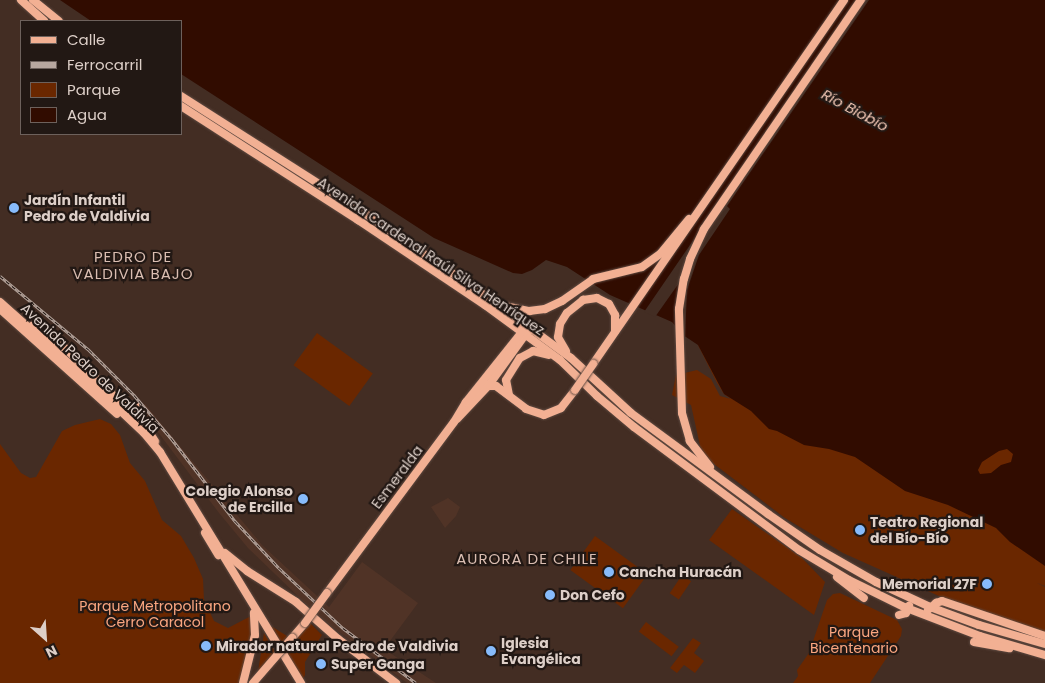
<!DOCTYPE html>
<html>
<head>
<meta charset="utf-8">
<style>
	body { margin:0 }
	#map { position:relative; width:1045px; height:683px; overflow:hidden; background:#432d23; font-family:Poppins,sans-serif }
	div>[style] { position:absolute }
	.built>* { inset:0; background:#503326 }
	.green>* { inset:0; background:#6a2700; transform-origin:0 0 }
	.water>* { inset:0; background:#310c00 }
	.pier>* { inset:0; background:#432d23 }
	.roads { filter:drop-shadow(0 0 1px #5f4a41) drop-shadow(0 0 1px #5f4a41) }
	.primary>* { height:8px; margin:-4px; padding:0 4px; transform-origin:4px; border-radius:4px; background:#f2b093 }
	.rail>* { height:3px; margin-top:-1.5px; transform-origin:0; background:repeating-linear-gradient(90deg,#221814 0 4px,#b7a79f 0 8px); box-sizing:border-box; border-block:1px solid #b7a79f }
	.bridges { filter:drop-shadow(0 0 1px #5f4a41) drop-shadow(0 0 1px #5f4a41) }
	.primary-bridge>* { height:8px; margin:-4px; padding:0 4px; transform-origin:4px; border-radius:4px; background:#f2b093 }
	.dots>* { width:14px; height:14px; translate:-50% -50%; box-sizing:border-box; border:2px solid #221814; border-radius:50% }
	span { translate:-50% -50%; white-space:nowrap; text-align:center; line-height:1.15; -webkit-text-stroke:4.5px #221814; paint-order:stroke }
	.poi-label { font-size:14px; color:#ddcfc8; font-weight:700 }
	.left { translate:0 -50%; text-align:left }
	.right { translate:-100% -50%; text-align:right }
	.street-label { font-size:14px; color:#ddcfc8 }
	.park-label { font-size:14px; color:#fba680 }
	.water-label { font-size:15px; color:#f6cab7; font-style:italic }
	.neighbourhood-label { font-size:15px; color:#dabdb1; letter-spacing:1px }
	.legend { position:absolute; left:20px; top:20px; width:162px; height:115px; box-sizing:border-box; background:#221814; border:1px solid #6d615c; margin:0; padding:6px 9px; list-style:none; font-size:15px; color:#ddcfc8 }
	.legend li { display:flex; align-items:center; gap:10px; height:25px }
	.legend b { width:25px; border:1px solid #6d615c }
	.north { position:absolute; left:20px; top:613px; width:50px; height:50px; -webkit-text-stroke:4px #221814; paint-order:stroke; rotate:154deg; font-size:14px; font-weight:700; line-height:20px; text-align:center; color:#ddcfc8 }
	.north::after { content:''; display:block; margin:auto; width:18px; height:22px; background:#ddcfc8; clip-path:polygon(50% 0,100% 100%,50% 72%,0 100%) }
</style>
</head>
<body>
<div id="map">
	<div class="built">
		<div style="clip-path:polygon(145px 404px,262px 545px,329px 607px,362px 562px,418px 603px,384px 649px,436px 683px,407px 683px,330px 625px,304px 602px,248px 548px,219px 513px,142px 411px,142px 406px)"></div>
		<div style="clip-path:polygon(448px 498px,460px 507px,456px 516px,445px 528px,431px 507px)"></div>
	</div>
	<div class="green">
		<div style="clip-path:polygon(1045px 0,1045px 586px,1037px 583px,1045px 587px,1045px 632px,939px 596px,843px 553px,785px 518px,710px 461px,701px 450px,691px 405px,672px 395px,676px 375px,697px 370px,711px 379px,720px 396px,731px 399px,724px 394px,717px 383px,698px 345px)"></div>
		<div style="left:317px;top:333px;width:69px;height:40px;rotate:36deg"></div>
		<div style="clip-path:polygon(100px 419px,111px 424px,120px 435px,130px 463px,145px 481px,162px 520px,181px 536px,194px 558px,203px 579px,204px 600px,214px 621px,228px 628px,251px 616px,253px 636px,240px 683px,0 683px,0 444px,21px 473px,30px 478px,36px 477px,62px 431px,75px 425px)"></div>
		<div style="clip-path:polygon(732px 509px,802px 558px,825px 582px,814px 615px,709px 540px)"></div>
		<div style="left:595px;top:536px;width:65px;height:42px;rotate:36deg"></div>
		<div style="left:682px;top:575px;width:11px;height:22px;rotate:34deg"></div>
		<div style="clip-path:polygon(840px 593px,897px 620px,902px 629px,901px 636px,870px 683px,793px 683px,798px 676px,797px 670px,809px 653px,827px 600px,833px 594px)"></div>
		<div style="clip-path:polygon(263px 621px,295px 641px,310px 623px,322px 635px,305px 662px,305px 675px,303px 679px,287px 653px)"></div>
		<div style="left:646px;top:622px;width:41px;height:12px;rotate:37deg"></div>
		<div style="clip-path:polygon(264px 633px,275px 652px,258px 672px)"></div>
		<div style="clip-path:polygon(693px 638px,701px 643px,694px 653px,704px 661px,695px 673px,684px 665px,677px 673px,670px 668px)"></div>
	</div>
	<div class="water">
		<div style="clip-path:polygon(evenodd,60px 0,1045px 0,1045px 566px,1010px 542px,996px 528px,948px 505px,905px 491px,855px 457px,829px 449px,804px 445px,777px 431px,769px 429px,751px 411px,724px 394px,698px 345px,683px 335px,672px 322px,610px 295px,567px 267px,546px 260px,532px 270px,522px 274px,513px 273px,434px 238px,181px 74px,181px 21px,91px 21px,60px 0,1007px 449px,1013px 454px,1011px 462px,1001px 465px,991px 473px,980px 474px,978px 470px,982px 462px,999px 451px,1007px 449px)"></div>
	</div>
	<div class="pier">
		<div style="clip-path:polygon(858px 0,869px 0,727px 206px,730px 209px,699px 255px,687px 290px,685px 339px,682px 337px,677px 298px,679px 283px,655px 317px,644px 312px)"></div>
	</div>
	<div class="roads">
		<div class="primary">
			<div style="left:21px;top:0;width:31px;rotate:42deg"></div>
			<div style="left:33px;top:0;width:33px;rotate:39deg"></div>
			<div style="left:181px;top:96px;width:212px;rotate:32.5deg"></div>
			<div style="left:360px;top:210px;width:165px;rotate:34.4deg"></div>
			<div style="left:496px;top:303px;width:93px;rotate:36.3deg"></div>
			<div style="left:571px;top:358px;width:81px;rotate:42.5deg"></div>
			<div style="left:631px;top:413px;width:170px;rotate:36.4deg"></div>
			<div style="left:768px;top:514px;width:63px;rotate:34.7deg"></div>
			<div style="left:820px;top:550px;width:64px;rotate:29.7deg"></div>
			<div style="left:876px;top:582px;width:60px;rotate:24.8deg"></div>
			<div style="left:930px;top:607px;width:52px;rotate:20.2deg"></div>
			<div style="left:979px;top:625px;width:69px;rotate:16.1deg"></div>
			<div style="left:181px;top:106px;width:211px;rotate:32.8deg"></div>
			<div style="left:358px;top:220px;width:153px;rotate:33.8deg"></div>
			<div style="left:485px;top:305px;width:93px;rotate:36.3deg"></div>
			<div style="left:560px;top:360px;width:52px;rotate:44.2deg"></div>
			<div style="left:597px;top:396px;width:48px;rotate:40deg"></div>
			<div style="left:634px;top:427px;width:206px;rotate:36.7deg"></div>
			<div style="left:799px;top:550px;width:58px;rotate:31deg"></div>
			<div style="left:849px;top:580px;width:61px;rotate:26.1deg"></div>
			<div style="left:904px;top:607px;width:81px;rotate:20.9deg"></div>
			<div style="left:980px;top:636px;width:68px;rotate:16.3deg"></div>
			<div style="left:0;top:302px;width:122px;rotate:41.7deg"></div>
			<div style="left:91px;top:383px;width:73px;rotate:43.3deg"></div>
			<div style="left:144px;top:433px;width:25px;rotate:50deg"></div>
			<div style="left:160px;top:452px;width:271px;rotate:58.6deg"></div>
			<div style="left:505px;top:306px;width:25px;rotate:12deg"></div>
			<div style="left:529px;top:311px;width:16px;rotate:-7deg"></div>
			<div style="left:545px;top:309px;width:19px;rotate:-25deg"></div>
			<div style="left:562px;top:301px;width:38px;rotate:-35deg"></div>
			<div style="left:593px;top:279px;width:50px;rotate:-13.8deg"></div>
			<div style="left:642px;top:267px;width:24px;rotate:-36deg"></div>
			<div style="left:661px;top:253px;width:44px;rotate:-50.5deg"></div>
			<div style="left:0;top:309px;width:157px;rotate:41.9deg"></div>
			<div style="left:32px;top:326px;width:40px;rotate:34deg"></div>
			<div style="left:65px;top:348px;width:73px;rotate:44.4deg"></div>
			<div style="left:117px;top:399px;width:12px;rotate:31deg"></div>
			<div style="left:127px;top:405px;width:8px"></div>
			<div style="left:135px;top:405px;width:7px;rotate:82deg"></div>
			<div style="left:136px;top:412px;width:35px;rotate:57deg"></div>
			<div style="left:566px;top:351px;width:16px;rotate:-120deg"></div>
			<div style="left:558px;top:337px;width:13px;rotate:-81deg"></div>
			<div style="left:560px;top:324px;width:13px;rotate:-58deg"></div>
			<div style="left:567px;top:313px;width:21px;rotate:-39deg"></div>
			<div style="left:583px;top:300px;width:14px;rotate:-8deg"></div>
			<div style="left:597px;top:298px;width:13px;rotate:27deg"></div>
			<div style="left:609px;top:304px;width:13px;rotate:61deg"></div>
			<div style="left:615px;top:315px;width:16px;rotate:90deg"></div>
			<div style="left:593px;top:364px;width:442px;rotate:-55.4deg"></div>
			<div style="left:485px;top:386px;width:11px"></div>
			<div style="left:496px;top:386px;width:38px;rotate:37deg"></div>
			<div style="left:526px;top:409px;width:19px;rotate:18deg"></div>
			<div style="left:544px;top:415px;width:18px;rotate:-22deg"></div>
			<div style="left:561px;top:408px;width:23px;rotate:-52deg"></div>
			<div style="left:509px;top:395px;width:15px;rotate:-101deg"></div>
			<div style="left:506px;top:380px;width:26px;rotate:-58deg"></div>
			<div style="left:520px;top:358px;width:15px;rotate:-28deg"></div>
			<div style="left:533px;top:351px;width:16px;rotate:14deg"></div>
			<div style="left:457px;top:419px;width:47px;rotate:-46.7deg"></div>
			<div style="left:489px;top:385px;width:67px;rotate:-54.2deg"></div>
			<div style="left:710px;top:467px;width:33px;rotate:-128deg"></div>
			<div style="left:690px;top:441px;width:29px;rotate:-106deg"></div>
			<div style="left:682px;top:413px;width:104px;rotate:-91.7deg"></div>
			<div style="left:679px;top:309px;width:30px;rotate:-81deg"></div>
			<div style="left:684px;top:279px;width:21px;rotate:-73deg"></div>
			<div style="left:690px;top:259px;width:33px;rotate:-65deg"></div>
			<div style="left:704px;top:229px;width:278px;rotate:-55.6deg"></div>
			<div style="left:205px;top:533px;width:26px;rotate:59deg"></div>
			<div style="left:225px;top:553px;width:28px;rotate:39deg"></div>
			<div style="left:247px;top:571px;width:58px;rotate:32.3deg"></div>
			<div style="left:296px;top:602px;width:56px;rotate:41.4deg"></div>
			<div style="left:338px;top:639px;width:73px;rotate:37.2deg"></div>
			<div style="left:837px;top:577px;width:34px;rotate:38deg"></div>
			<div style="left:327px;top:593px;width:213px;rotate:-53.4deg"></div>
			<div style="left:454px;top:422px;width:23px;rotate:-59deg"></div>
			<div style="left:466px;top:402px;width:95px;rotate:-51.4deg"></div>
			<div style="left:928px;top:610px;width:11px;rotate:-41deg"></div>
			<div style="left:936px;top:603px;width:6px;rotate:-18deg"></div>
			<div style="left:942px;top:601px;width:109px;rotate:18.8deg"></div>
			<div style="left:899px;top:615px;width:7px;rotate:-16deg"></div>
			<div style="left:906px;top:613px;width:8px;rotate:-67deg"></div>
			<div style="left:292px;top:638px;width:20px;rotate:-49deg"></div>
			<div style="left:974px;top:642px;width:36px;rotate:10deg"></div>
			<div style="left:243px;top:683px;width:49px;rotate:-76deg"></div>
			<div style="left:255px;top:635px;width:22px;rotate:-93deg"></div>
		</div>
	</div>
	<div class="rail">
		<div style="left:0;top:276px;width:116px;rotate:39.7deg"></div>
		<div style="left:89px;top:350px;width:64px;rotate:45deg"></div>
		<div style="left:134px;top:395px;width:57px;rotate:49.3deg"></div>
		<div style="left:171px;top:438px;width:105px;rotate:52.4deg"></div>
		<div style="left:235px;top:521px;width:64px;rotate:46.9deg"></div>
		<div style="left:279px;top:568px;width:88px;rotate:43.2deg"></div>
		<div style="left:343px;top:628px;width:91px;rotate:37deg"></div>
	</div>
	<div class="bridges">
		<div class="primary-bridge">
			<div style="left:575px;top:390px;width:32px;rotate:-55deg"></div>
			<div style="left:305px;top:623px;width:37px;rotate:-54deg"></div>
			<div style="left:253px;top:683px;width:60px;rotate:-49.1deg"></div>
		</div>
	</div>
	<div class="dots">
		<div style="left:14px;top:208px;background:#87bbfb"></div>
		<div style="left:303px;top:499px;background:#87bbfb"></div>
		<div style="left:860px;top:530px;background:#87bbfb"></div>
		<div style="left:609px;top:572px;background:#87bbfb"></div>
		<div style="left:987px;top:584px;background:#87bbfb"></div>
		<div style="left:550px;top:595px;background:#87bbfb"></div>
		<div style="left:206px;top:646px;background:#87bbfb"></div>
		<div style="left:491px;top:651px;background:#87bbfb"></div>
		<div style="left:321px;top:664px;background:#87bbfb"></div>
	</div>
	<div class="poi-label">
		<span class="left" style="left:24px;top:208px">Jardín Infantil<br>Pedro de Valdivia</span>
		<span class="right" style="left:293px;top:499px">Colegio Alonso<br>de Ercilla</span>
		<span class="left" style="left:870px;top:530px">Teatro Regional<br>del Bío-Bío</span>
		<span class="left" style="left:619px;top:572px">Cancha Huracán</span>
		<span class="right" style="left:977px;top:584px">Memorial 27F</span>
		<span class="left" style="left:560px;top:595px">Don Cefo</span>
		<span class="left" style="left:501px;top:651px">Iglesia<br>Evangélica</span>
		<span class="left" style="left:216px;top:646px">Mirador natural Pedro de Valdivia</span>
		<span class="left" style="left:331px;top:664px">Super Ganga</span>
	</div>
	<div class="street-label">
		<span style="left:431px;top:256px;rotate:34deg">Avenida Cardenal Raúl Silva Henríquez</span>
		<span style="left:90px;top:368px;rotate:43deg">Avenida Pedro de Valdivia</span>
		<span style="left:397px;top:477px;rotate:-53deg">Esmeralda</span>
	</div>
	<div class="park-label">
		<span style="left:155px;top:614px">Parque Metropolitano<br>Cerro Caracol</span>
		<span style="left:854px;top:640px">Parque<br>Bicentenario</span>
	</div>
	<div class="water-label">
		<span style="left:855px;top:110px;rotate:28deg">Río Biobío</span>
	</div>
	<div class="neighbourhood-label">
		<span style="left:133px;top:265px">PEDRO DE<br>VALDIVIA BAJO</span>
		<span style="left:527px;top:559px">AURORA DE CHILE</span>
	</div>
	<ul class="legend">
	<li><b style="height:6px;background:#f2b093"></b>Calle</li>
	<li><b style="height:6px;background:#b7a79f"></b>Ferrocarril</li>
	<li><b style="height:14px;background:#6a2700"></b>Parque</li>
	<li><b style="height:14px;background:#310c00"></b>Agua</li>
	</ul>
	<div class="north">N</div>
</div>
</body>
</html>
